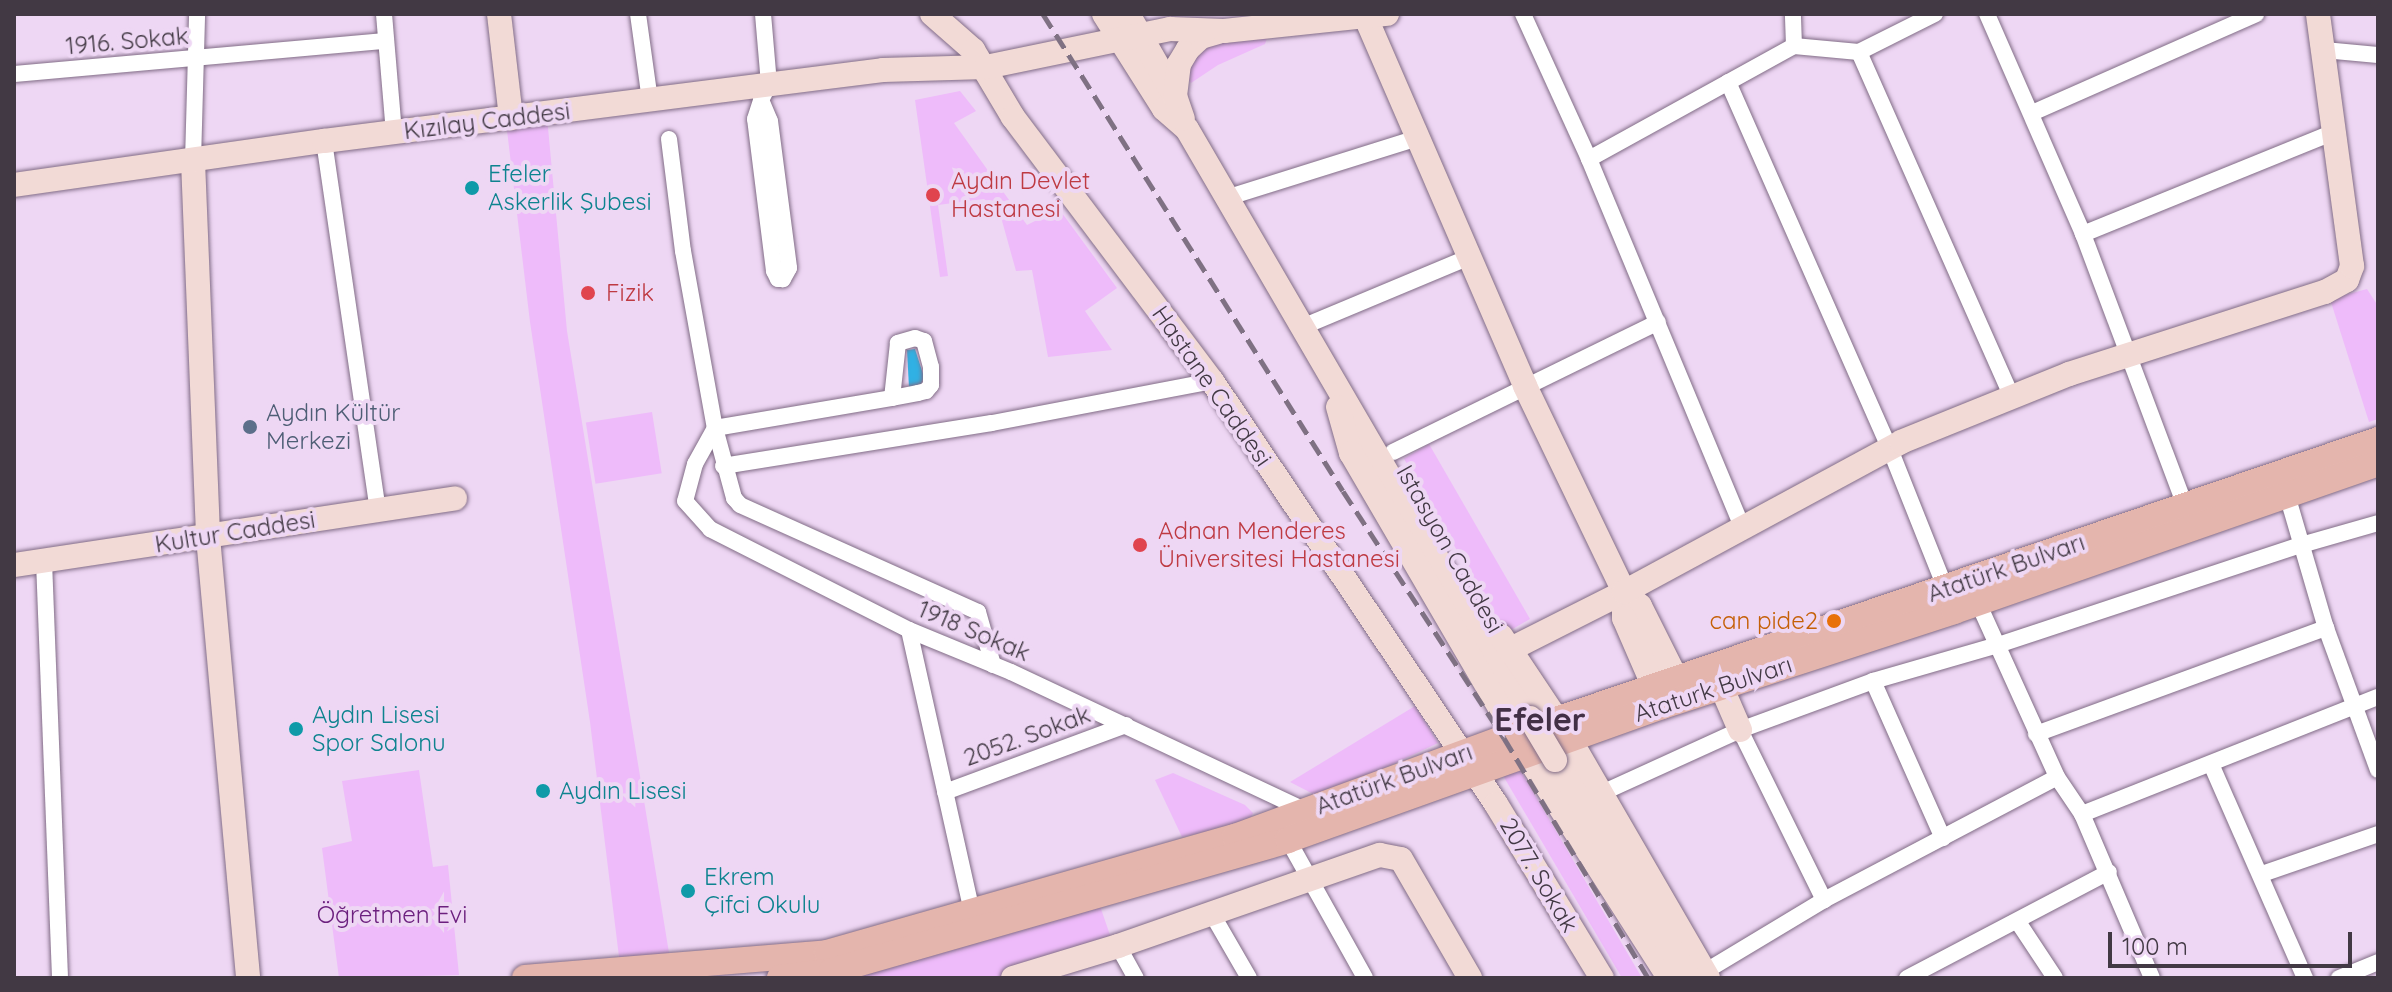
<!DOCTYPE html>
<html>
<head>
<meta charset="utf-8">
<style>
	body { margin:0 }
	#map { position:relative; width:2392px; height:992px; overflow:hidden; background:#eed7f4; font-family:Quicksand,sans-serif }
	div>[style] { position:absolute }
	.green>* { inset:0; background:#eebbfa; transform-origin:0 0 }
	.water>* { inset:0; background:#30b1e4 }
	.roads { filter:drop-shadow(0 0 2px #816c86) drop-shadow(0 0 2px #816c86) }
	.street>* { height:16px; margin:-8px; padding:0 8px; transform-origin:8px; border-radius:8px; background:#fff }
	.secondary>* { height:24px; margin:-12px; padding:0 12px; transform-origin:12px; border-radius:12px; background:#f2dad6 }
	.primary>* { height:26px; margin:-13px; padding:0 13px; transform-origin:13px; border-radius:13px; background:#e4b5ad }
	.rail>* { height:5px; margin-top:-2.5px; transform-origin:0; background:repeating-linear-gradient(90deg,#7f7183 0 16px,transparent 0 24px) }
	.bridges { filter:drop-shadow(0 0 2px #816c86) drop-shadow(0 0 2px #816c86) }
	.secondary-bridge>* { height:24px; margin:-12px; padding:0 12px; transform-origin:12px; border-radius:12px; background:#f2dad6 }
	.dots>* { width:22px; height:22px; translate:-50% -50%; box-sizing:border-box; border:4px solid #eed7f4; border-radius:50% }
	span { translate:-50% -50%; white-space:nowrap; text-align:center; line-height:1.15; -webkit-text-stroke:8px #eed7f4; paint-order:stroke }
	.street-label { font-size:24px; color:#423944 }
	.culture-label { font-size:24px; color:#0d838f }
	.left { translate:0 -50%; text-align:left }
	.health-label { font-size:24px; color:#be3a42 }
	.service-label { font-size:24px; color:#4e5e75 }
	.food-label { font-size:24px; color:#c56008 }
	.right { translate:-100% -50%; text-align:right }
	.park-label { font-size:24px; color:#6c207e }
	.district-label { font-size:32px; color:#423046; font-weight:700 }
	.frame { position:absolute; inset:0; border:16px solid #423944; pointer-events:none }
	.scale { position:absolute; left:2108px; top:932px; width:244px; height:36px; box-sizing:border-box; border:4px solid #423944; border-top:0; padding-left:10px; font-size:24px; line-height:28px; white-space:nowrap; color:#423944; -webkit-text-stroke:6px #eed7f4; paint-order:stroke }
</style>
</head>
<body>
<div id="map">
	<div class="green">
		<div style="clip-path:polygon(1268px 36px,1265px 44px,1218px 65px,1191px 83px,1182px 69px,1194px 46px)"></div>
		<div style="clip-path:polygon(960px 91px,976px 111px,954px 123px,1027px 225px,1059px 209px,1117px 288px,1085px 311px,1112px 350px,1048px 357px,1032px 270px,1016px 271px,999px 210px,984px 199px,938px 205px,948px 276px,940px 277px,915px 100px)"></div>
		<div style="clip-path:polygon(547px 117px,567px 331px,670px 959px,620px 965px,590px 722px,530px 322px,506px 122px)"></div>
		<div style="clip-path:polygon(2367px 289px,2378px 306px,2378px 419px,2369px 422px,2330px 299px)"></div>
		<div style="left:652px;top:412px;width:62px;height:67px;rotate:81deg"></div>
		<div style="left:1429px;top:444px;width:202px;height:29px;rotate:60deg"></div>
		<div style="clip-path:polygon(1415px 706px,1438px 743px,1321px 798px,1290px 782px)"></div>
		<div style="clip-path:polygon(1518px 766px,1642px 978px,1622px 978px,1505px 779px,1502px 773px)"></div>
		<div style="clip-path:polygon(419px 770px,433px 867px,448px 865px,459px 975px,339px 978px,322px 848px,352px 841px,342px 781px)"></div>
		<div style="clip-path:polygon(1173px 773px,1245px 805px,1253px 813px,1248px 823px,1182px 837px,1155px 780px)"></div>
		<div style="clip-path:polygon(1098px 900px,1112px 941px,1000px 978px,842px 978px)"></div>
	</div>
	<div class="water">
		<div style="clip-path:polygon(915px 349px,924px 377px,921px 384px,909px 388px,907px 350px)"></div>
	</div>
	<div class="roads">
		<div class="street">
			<div style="left:384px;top:14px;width:120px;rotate:85.2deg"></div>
			<div style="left:638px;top:14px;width:87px;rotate:82.1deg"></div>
			<div style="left:1523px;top:14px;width:159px;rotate:65.5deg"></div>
			<div style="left:1589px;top:159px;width:401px;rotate:67.4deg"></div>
			<div style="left:1987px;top:14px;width:240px;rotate:66.4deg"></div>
			<div style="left:2083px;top:234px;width:296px;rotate:69.4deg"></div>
			<div style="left:1794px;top:46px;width:65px;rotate:5.3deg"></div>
			<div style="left:1859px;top:52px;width:377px;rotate:66.1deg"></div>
			<div style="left:2324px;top:50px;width:54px;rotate:5.3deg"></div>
			<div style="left:1859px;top:52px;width:85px;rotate:-26.6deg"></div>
			<div style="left:14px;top:74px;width:373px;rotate:-5.1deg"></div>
			<div style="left:1728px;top:82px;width:401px;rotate:66.2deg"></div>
			<div style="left:1890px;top:449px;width:157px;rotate:68.3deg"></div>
			<div style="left:761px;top:100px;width:23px;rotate:67deg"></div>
			<div style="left:770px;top:121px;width:148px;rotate:82.6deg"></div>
			<div style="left:789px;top:268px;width:13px;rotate:119deg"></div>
			<div style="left:783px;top:279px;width:5px;rotate:180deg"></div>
			<div style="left:778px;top:279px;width:9px;rotate:-117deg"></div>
			<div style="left:774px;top:271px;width:153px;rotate:-97.1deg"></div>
			<div style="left:755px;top:119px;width:20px;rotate:-72deg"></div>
			<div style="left:761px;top:100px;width:18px;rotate:-63deg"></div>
			<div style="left:769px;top:84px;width:70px;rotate:-94.9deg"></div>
			<div style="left:2032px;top:113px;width:245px;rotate:-23.8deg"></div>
			<div style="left:669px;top:139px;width:113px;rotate:82.9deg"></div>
			<div style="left:683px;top:251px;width:180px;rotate:79.8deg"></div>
			<div style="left:715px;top:428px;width:73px;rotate:74.8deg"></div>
			<div style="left:734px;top:498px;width:9px;rotate:49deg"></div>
			<div style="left:740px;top:505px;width:261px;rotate:24.2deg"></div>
			<div style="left:978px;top:612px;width:55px;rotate:74.2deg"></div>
			<div style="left:324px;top:141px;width:373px;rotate:81.7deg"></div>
			<div style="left:1589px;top:159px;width:234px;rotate:-28.9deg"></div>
			<div style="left:1794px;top:46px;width:32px;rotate:-92deg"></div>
			<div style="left:193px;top:161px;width:147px;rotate:-88.4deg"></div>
			<div style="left:1226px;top:198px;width:201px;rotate:-17.4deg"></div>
			<div style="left:2083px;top:234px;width:269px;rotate:-22.1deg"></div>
			<div style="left:1302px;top:327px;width:181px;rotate:-22.7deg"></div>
			<div style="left:715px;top:428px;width:41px;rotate:119.1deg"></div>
			<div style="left:695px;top:464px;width:38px;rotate:105deg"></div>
			<div style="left:685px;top:501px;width:38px;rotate:48deg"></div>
			<div style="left:710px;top:529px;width:223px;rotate:26.9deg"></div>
			<div style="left:909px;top:630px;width:110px;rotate:22.4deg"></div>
			<div style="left:1011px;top:672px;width:331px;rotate:25.2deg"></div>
			<div style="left:715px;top:428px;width:180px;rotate:-9.6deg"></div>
			<div style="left:892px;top:398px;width:26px;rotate:-11deg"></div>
			<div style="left:918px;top:393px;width:8px;rotate:-14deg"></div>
			<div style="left:926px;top:391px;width:8px;rotate:-50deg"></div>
			<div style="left:931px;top:385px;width:18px;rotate:-90deg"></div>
			<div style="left:931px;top:367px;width:27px;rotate:-105deg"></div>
			<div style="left:924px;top:341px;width:9px;rotate:-162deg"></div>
			<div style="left:915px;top:338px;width:18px;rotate:164deg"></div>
			<div style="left:898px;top:343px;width:55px;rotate:96.2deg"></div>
			<div style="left:1393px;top:452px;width:295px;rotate:-26.1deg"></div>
			<div style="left:723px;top:466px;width:272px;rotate:-9.1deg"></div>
			<div style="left:992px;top:423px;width:224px;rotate:-10.8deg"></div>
			<div style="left:2287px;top:495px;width:139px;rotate:73.7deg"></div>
			<div style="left:2326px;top:628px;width:151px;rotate:69.9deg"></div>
			<div style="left:44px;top:561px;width:417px;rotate:87.8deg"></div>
			<div style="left:1975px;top:596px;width:199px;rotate:65.6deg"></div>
			<div style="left:2057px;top:777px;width:45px;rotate:56deg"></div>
			<div style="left:2082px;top:814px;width:178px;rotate:66.9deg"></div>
			<div style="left:909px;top:630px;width:298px;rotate:77.4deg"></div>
			<div style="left:1873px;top:681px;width:172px;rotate:66deg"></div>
			<div style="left:1740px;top:730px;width:190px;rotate:63.7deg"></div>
			<div style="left:2036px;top:734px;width:309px;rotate:-20.1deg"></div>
			<div style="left:2211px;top:764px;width:234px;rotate:66.3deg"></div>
			<div style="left:945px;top:792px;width:193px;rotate:-20.3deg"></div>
			<div style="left:1602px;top:793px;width:152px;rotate:-24.5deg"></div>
			<div style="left:1740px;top:730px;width:142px;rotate:-20.2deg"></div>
			<div style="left:1873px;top:681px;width:130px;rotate:-16.1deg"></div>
			<div style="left:1998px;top:645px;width:319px;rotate:-18.3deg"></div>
			<div style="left:2301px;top:545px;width:80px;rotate:-15.9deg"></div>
			<div style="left:2082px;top:814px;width:318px;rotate:-21.6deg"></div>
			<div style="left:1288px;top:840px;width:158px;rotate:60.8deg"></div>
			<div style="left:2262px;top:874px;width:123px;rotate:-19deg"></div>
			<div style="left:1212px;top:914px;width:74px;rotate:60deg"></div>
			<div style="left:2018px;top:922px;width:67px;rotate:56.5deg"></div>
			<div style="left:1118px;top:946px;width:37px;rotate:61deg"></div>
			<div style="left:1706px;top:971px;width:138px;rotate:-31deg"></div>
			<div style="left:1824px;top:900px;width:263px;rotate:-27.8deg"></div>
			<div style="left:1907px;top:978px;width:228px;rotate:-27.7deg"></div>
			<div style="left:2339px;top:978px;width:42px;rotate:-22.3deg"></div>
		</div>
		<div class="secondary">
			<div style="left:499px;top:14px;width:105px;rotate:83.4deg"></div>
			<div style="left:932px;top:14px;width:55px;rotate:41.3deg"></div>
			<div style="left:973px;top:50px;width:78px;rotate:59.2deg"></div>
			<div style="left:1013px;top:117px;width:331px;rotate:53deg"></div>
			<div style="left:1212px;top:381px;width:509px;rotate:56.12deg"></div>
			<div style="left:1496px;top:804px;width:204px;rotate:58.7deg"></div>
			<div style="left:1104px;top:14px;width:112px;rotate:57.7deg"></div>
			<div style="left:1164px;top:109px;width:30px;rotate:41deg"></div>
			<div style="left:1187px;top:129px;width:682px;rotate:59.79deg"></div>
			<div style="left:1128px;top:14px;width:95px;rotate:60.2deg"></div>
			<div style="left:1175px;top:96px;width:24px;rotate:71deg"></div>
			<div style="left:1366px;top:18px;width:401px;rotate:66.6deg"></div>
			<div style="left:1525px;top:386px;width:229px;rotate:64.3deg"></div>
			<div style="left:1624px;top:592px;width:21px;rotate:41deg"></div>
			<div style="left:1640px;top:606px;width:98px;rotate:63.4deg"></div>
			<div style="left:1175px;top:96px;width:32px;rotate:-83deg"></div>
			<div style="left:1179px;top:64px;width:17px;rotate:-59deg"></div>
			<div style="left:1188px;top:49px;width:18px;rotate:-43deg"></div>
			<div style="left:1201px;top:37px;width:18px;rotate:-16deg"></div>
			<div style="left:193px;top:161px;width:376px;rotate:87.7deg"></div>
			<div style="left:208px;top:537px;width:443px;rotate:84.8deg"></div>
			<div style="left:14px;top:185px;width:313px;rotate:-8.1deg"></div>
			<div style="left:324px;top:141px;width:563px;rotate:-7.24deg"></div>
			<div style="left:883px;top:70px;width:103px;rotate:-1.7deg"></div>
			<div style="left:986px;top:67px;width:188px;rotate:-11.7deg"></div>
			<div style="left:1170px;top:29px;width:54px;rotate:2.1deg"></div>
			<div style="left:1224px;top:31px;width:164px;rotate:-6deg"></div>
			<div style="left:1338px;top:407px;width:48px;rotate:74.2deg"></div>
			<div style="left:1351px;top:453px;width:325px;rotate:59.7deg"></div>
			<div style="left:14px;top:565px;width:446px;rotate:-8.6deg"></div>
			<div style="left:1624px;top:592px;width:26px;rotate:90deg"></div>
			<div style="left:1624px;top:618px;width:96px;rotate:66.6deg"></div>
			<div style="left:1501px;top:636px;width:101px;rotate:56.3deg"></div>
			<div style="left:1509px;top:650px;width:129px;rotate:-26.8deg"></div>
			<div style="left:1624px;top:592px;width:315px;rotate:-28.4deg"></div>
			<div style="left:1901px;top:442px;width:181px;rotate:-22deg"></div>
			<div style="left:2069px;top:374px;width:269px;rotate:-17.8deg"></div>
			<div style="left:2325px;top:292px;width:25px;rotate:-29deg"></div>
			<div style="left:2347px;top:280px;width:15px;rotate:-70deg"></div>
			<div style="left:2352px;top:266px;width:254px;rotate:-97.7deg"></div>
			<div style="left:1721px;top:686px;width:48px;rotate:66.6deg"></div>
			<div style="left:1569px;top:738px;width:277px;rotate:59.9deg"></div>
			<div style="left:1526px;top:754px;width:266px;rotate:57.4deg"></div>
			<div style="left:1555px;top:760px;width:256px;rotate:58.4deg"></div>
			<div style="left:1013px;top:978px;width:110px;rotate:-16.9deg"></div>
			<div style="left:1118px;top:946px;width:277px;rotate:-19.2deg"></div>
			<div style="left:1380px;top:855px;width:21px;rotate:11deg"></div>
			<div style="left:1401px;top:859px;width:138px;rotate:59.9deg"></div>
		</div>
		<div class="primary">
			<div style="left:525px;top:978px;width:303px;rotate:-4.7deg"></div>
			<div style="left:827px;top:953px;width:424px;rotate:-15.9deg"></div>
			<div style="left:1235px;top:837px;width:298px;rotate:-20.2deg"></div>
			<div style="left:1515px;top:734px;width:912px;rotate:-18.81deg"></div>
			<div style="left:780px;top:978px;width:52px;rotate:-7.7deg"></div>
			<div style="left:832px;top:971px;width:474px;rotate:-16deg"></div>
			<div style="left:1288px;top:840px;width:397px;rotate:-19.7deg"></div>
			<div style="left:1662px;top:706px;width:307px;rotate:-18deg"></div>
			<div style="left:1954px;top:611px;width:449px;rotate:-19.2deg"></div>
		</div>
	</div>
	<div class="rail">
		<div style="left:1043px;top:14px;width:563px;rotate:57.83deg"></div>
		<div style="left:1343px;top:491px;width:295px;rotate:56.9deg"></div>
		<div style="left:1504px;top:738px;width:280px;rotate:59deg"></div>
	</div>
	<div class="bridges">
		<div class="secondary-bridge">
			<div style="left:1530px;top:718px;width:49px;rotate:59.2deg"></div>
		</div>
	</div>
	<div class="dots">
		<div style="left:472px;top:188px;background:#0f9aa8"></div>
		<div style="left:933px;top:195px;background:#e0444e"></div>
		<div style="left:588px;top:293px;background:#e0444e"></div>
		<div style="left:250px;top:427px;background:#5c6f8a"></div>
		<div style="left:1140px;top:545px;background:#e0444e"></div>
		<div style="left:1834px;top:621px;background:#e8710a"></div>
		<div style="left:296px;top:729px;background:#0f9aa8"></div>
		<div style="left:543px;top:791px;background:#0f9aa8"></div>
		<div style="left:688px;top:891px;background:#0f9aa8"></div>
	</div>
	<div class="street-label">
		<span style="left:127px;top:41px;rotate:-5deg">1916. Sokak</span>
		<span style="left:487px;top:121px;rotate:-7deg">Kızılay Caddesi</span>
		<span style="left:1212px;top:386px;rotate:55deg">Hastane Caddesi</span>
		<span style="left:235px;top:532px;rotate:-9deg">Kultur Caddesi</span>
		<span style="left:1450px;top:549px;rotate:60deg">Istasyon Caddesi</span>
		<span style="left:2006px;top:568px;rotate:-19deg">Atatürk Bulvarı</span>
		<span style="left:974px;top:631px;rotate:23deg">1918 Sokak</span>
		<span style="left:1713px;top:689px;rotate:-18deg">Ataturk Bulvarı</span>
		<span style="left:1027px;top:736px;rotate:-20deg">2052. Sokak</span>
		<span style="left:1394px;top:779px;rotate:-20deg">Atatürk Bulvarı</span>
		<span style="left:1539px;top:875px;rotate:59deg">2077. Sokak</span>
	</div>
	<div class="culture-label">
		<span class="left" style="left:488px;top:188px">Efeler<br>Askerlik Şubesi</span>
		<span class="left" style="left:312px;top:729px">Aydın Lisesi<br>Spor Salonu</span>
		<span class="left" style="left:559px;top:791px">Aydın Lisesi</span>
		<span class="left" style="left:704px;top:891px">Ekrem<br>Çifci Okulu</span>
	</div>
	<div class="health-label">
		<span class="left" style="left:951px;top:195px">Aydın Devlet<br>Hastanesi</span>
		<span class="left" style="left:606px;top:293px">Fizik</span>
		<span class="left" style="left:1158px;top:545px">Adnan Menderes<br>Üniversitesi Hastanesi</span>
	</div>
	<div class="service-label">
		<span class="left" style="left:266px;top:427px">Aydın Kültür<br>Merkezi</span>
	</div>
	<div class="food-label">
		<span class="right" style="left:1818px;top:621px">can pide2</span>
	</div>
	<div class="park-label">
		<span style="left:392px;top:915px">Öğretmen Evi</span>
	</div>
	<div class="district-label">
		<span style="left:1540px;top:719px">Efeler</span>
	</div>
	<div class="frame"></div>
	<div class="scale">100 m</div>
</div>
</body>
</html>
